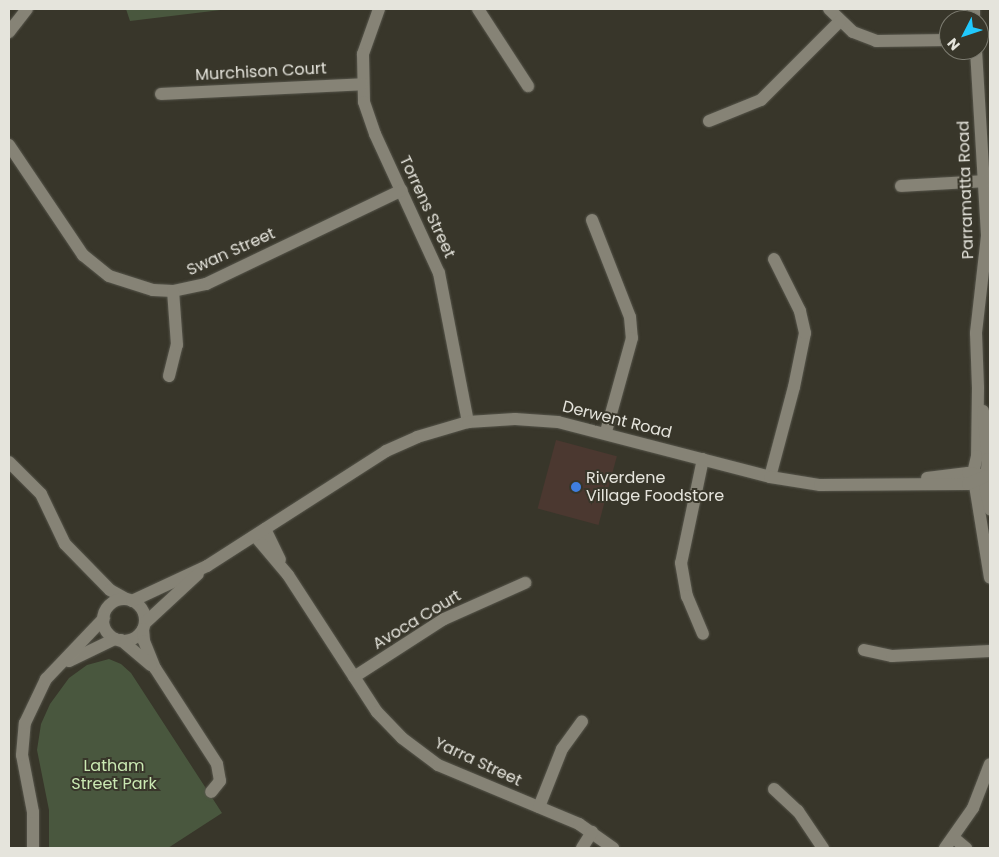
<!DOCTYPE html>
<html>
<head>
<meta charset="utf-8">
<style>
	body { margin:0 }
	#map { position:relative; width:999px; height:857px; overflow:hidden; background:#38362a; font-family:Poppins,sans-serif }
	div>[style] { position:absolute }
	.commercial>* { inset:0; background:#4b3830; transform-origin:0 0 }
	.green>* { inset:0; background:#49573e }
	.roads { filter:drop-shadow(0 0 1px #56554b) drop-shadow(0 0 1px #56554b) }
	.street>* { height:12px; margin:-6px; padding:0 6px; transform-origin:6px; border-radius:6px; background:#868376 }
	.street>.ring { margin:-6px; padding:0; box-sizing:content-box; background:none; border:12px solid #868376; border-radius:50% }
	.dots>* { width:14px; height:14px; translate:-50% -50%; box-sizing:border-box; border:2px solid #38362a; border-radius:50% }
	span { translate:-50% -50%; white-space:nowrap; text-align:center; line-height:1.15; -webkit-text-stroke:4px #38362a; paint-order:stroke }
	.street-label { font-size:16px; color:#e5e4dc }
	.poi-label { font-size:16px; color:#e5e4dc }
	.left { translate:0 -50%; text-align:left }
	.park-label { font-size:16px; color:#cae8b2 }
	.frame { position:absolute; inset:0; border:10px solid #e5e4dc; pointer-events:none }
	.north { position:absolute; left:939px; top:10px; width:50px; height:50px; box-sizing:border-box; background:#38362a; border:1px solid #7d7c71; border-radius:50%; rotate:229deg; font-size:14px; font-weight:700; line-height:20px; text-align:center; color:#e5e4dc }
	.north::after { content:''; display:block; margin:auto; width:18px; height:22px; background:#21c9fd; clip-path:polygon(50% 0,100% 100%,50% 72%,0 100%) }
</style>
</head>
<body>
<div id="map">
	<div class="commercial">
		<div style="left:556px;top:440px;width:63px;height:71px;rotate:15deg"></div>
	</div>
	<div class="green">
		<div style="clip-path:polygon(126px 9px,229px 9px,130px 21px)"></div>
		<div style="clip-path:polygon(109px 659px,121px 664px,131px 673px,222px 813px,168px 848px,49px 848px,49px 810px,37px 750px,41px 724px,50px 704px,69px 678px,87px 665px)"></div>
	</div>
	<div class="roads">
		<div class="street">
			<div style="left:379px;top:9px;width:48px;rotate:109.6deg"></div>
			<div style="left:363px;top:54px;width:48px;rotate:88.8deg"></div>
			<div style="left:364px;top:102px;width:34px;rotate:71deg"></div>
			<div style="left:375px;top:134px;width:153px;rotate:65.3deg"></div>
			<div style="left:439px;top:273px;width:152px;rotate:79deg"></div>
			<div style="left:478px;top:9px;width:92px;rotate:57deg"></div>
			<div style="left:829px;top:9px;width:33px;rotate:44deg"></div>
			<div style="left:853px;top:32px;width:25px;rotate:21deg"></div>
			<div style="left:876px;top:41px;width:73px;rotate:-0.8deg"></div>
			<div style="left:974px;top:9px;width:11px;rotate:90deg"></div>
			<div style="left:9px;top:32px;width:29px;rotate:-52deg"></div>
			<div style="left:976px;top:50px;width:186px;rotate:86.6deg"></div>
			<div style="left:987px;top:236px;width:98px;rotate:96.5deg"></div>
			<div style="left:976px;top:333px;width:55px;rotate:87.9deg"></div>
			<div style="left:978px;top:388px;width:68px;rotate:90.8deg"></div>
			<div style="left:977px;top:456px;width:17px;rotate:103deg"></div>
			<div style="left:973px;top:473px;width:106px;rotate:80.8deg"></div>
			<div style="left:161px;top:94px;width:201px;rotate:-2.8deg"></div>
			<div style="left:709px;top:121px;width:56px;rotate:-22deg"></div>
			<div style="left:761px;top:100px;width:112px;rotate:-45deg"></div>
			<div style="left:9px;top:145px;width:133px;rotate:56.1deg"></div>
			<div style="left:83px;top:255px;width:33px;rotate:39deg"></div>
			<div style="left:109px;top:276px;width:46px;rotate:17.7deg"></div>
			<div style="left:153px;top:290px;width:20px;rotate:3deg"></div>
			<div style="left:173px;top:291px;width:34px;rotate:-12deg"></div>
			<div style="left:206px;top:284px;width:217px;rotate:-25.6deg"></div>
			<div style="left:901px;top:186px;width:84px;rotate:-3.4deg"></div>
			<div style="left:592px;top:220px;width:104px;rotate:68.6deg"></div>
			<div style="left:630px;top:317px;width:21px;rotate:85deg"></div>
			<div style="left:632px;top:338px;width:98px;rotate:105.5deg"></div>
			<div style="left:169px;top:376px;width:32px;rotate:-76deg"></div>
			<div style="left:177px;top:345px;width:54px;rotate:-94.2deg"></div>
			<div style="left:983px;top:411px;width:48px;rotate:84.1deg"></div>
			<div style="left:988px;top:459px;width:28px;rotate:96deg"></div>
			<div style="left:985px;top:487px;width:23px;rotate:77deg"></div>
			<div style="left:703px;top:459px;width:106px;rotate:101.9deg"></div>
			<div style="left:681px;top:563px;width:34px;rotate:80deg"></div>
			<div style="left:687px;top:596px;width:41px;rotate:67.2deg"></div>
			<div style="left:9px;top:462px;width:45px;rotate:45deg"></div>
			<div style="left:41px;top:494px;width:55px;rotate:64.4deg"></div>
			<div style="left:65px;top:544px;width:64px;rotate:45.6deg"></div>
			<div style="left:110px;top:590px;width:18px;rotate:29deg"></div>
			<div style="left:770px;top:477px;width:93px;rotate:-75.1deg"></div>
			<div style="left:794px;top:387px;width:55px;rotate:-78.5deg"></div>
			<div style="left:805px;top:333px;width:23px;rotate:-103deg"></div>
			<div style="left:800px;top:311px;width:58px;rotate:-116.6deg"></div>
			<div style="left:927px;top:478px;width:41px;rotate:-7deg"></div>
			<div style="left:968px;top:473px;width:13px;rotate:9deg"></div>
			<div style="left:265px;top:529px;width:34px;rotate:64deg"></div>
			<div style="left:255px;top:536px;width:51px;rotate:49.8deg"></div>
			<div style="left:288px;top:575px;width:163px;rotate:57deg"></div>
			<div style="left:377px;top:712px;width:36px;rotate:46deg"></div>
			<div style="left:402px;top:738px;width:45px;rotate:36.9deg"></div>
			<div style="left:438px;top:765px;width:153px;rotate:22.7deg"></div>
			<div style="left:579px;top:824px;width:42px;rotate:35.2deg"></div>
			<div class="ring" style="left:103px;top:599px;width:30px;height:30px"></div>
			<div style="left:132px;top:601px;width:83px;rotate:-25deg"></div>
			<div style="left:207px;top:566px;width:213px;rotate:-32.7deg"></div>
			<div style="left:386px;top:451px;width:34px;rotate:-24deg"></div>
			<div style="left:417px;top:437px;width:53px;rotate:-16.4deg"></div>
			<div style="left:468px;top:422px;width:47px;rotate:-3.7deg"></div>
			<div style="left:515px;top:419px;width:43px;rotate:4deg"></div>
			<div style="left:558px;top:422px;width:219px;rotate:14.5deg"></div>
			<div style="left:770px;top:477px;width:51px;rotate:9.1deg"></div>
			<div style="left:820px;top:485px;width:148px;rotate:-0.4deg"></div>
			<div style="left:968px;top:484px;width:19px;rotate:-25deg"></div>
			<div style="left:145px;top:623px;width:72px;rotate:-42.8deg"></div>
			<div style="left:143px;top:629px;width:12px;rotate:85deg"></div>
			<div style="left:144px;top:641px;width:29px;rotate:68deg"></div>
			<div style="left:155px;top:668px;width:114px;rotate:57.1deg"></div>
			<div style="left:217px;top:764px;width:17px;rotate:80deg"></div>
			<div style="left:220px;top:781px;width:14px;rotate:129deg"></div>
			<div style="left:121px;top:640px;width:39px;rotate:40deg"></div>
			<div style="left:864px;top:650px;width:29px;rotate:12deg"></div>
			<div style="left:892px;top:656px;width:98px;rotate:-2.9deg"></div>
			<div style="left:69px;top:661px;width:51px;rotate:-25.6deg"></div>
			<div style="left:354px;top:677px;width:107px;rotate:-32.8deg"></div>
			<div style="left:444px;top:619px;width:89px;rotate:-24deg"></div>
			<div style="left:774px;top:789px;width:33px;rotate:43deg"></div>
			<div style="left:798px;top:811px;width:45px;rotate:56deg"></div>
			<div style="left:539px;top:807px;width:62px;rotate:-68.4deg"></div>
			<div style="left:562px;top:749px;width:34px;rotate:-54deg"></div>
			<div style="left:954px;top:838px;width:16px;rotate:40deg"></div>
			<div style="left:33px;top:848px;width:36px;rotate:-90deg"></div>
			<div style="left:33px;top:812px;width:58px;rotate:-100.9deg"></div>
			<div style="left:22px;top:755px;width:32px;rotate:-85deg"></div>
			<div style="left:25px;top:723px;width:49px;rotate:-64.5deg"></div>
			<div style="left:46px;top:679px;width:84px;rotate:-46.4deg"></div>
			<div style="left:582px;top:848px;width:19px;rotate:-58deg"></div>
			<div style="left:945px;top:848px;width:49px;rotate:-55deg"></div>
			<div style="left:973px;top:808px;width:47px;rotate:-68.9deg"></div>
		</div>
	</div>
	<div class="dots">
		<div style="left:576px;top:487px;background:#3f7fe0"></div>
	</div>
	<div class="street-label">
		<span style="left:261px;top:72px;rotate:-3deg">Murchison Court</span>
		<span style="left:966px;top:190px;rotate:-92deg">Parramatta Road</span>
		<span style="left:427px;top:207px;rotate:65deg">Torrens Street</span>
		<span style="left:231px;top:252px;rotate:-24deg">Swan Street</span>
		<span style="left:617px;top:420px;rotate:14deg">Derwent Road</span>
		<span style="left:417px;top:620px;rotate:-31deg">Avoca Court</span>
		<span style="left:478px;top:762px;rotate:25deg">Yarra Street</span>
	</div>
	<div class="poi-label">
		<span class="left" style="left:586px;top:487px">Riverdene<br>Village Foodstore</span>
	</div>
	<div class="park-label">
		<span style="left:114px;top:775px">Latham<br>Street Park</span>
	</div>
	<div class="frame"></div>
	<div class="north">N</div>
</div>
</body>
</html>
